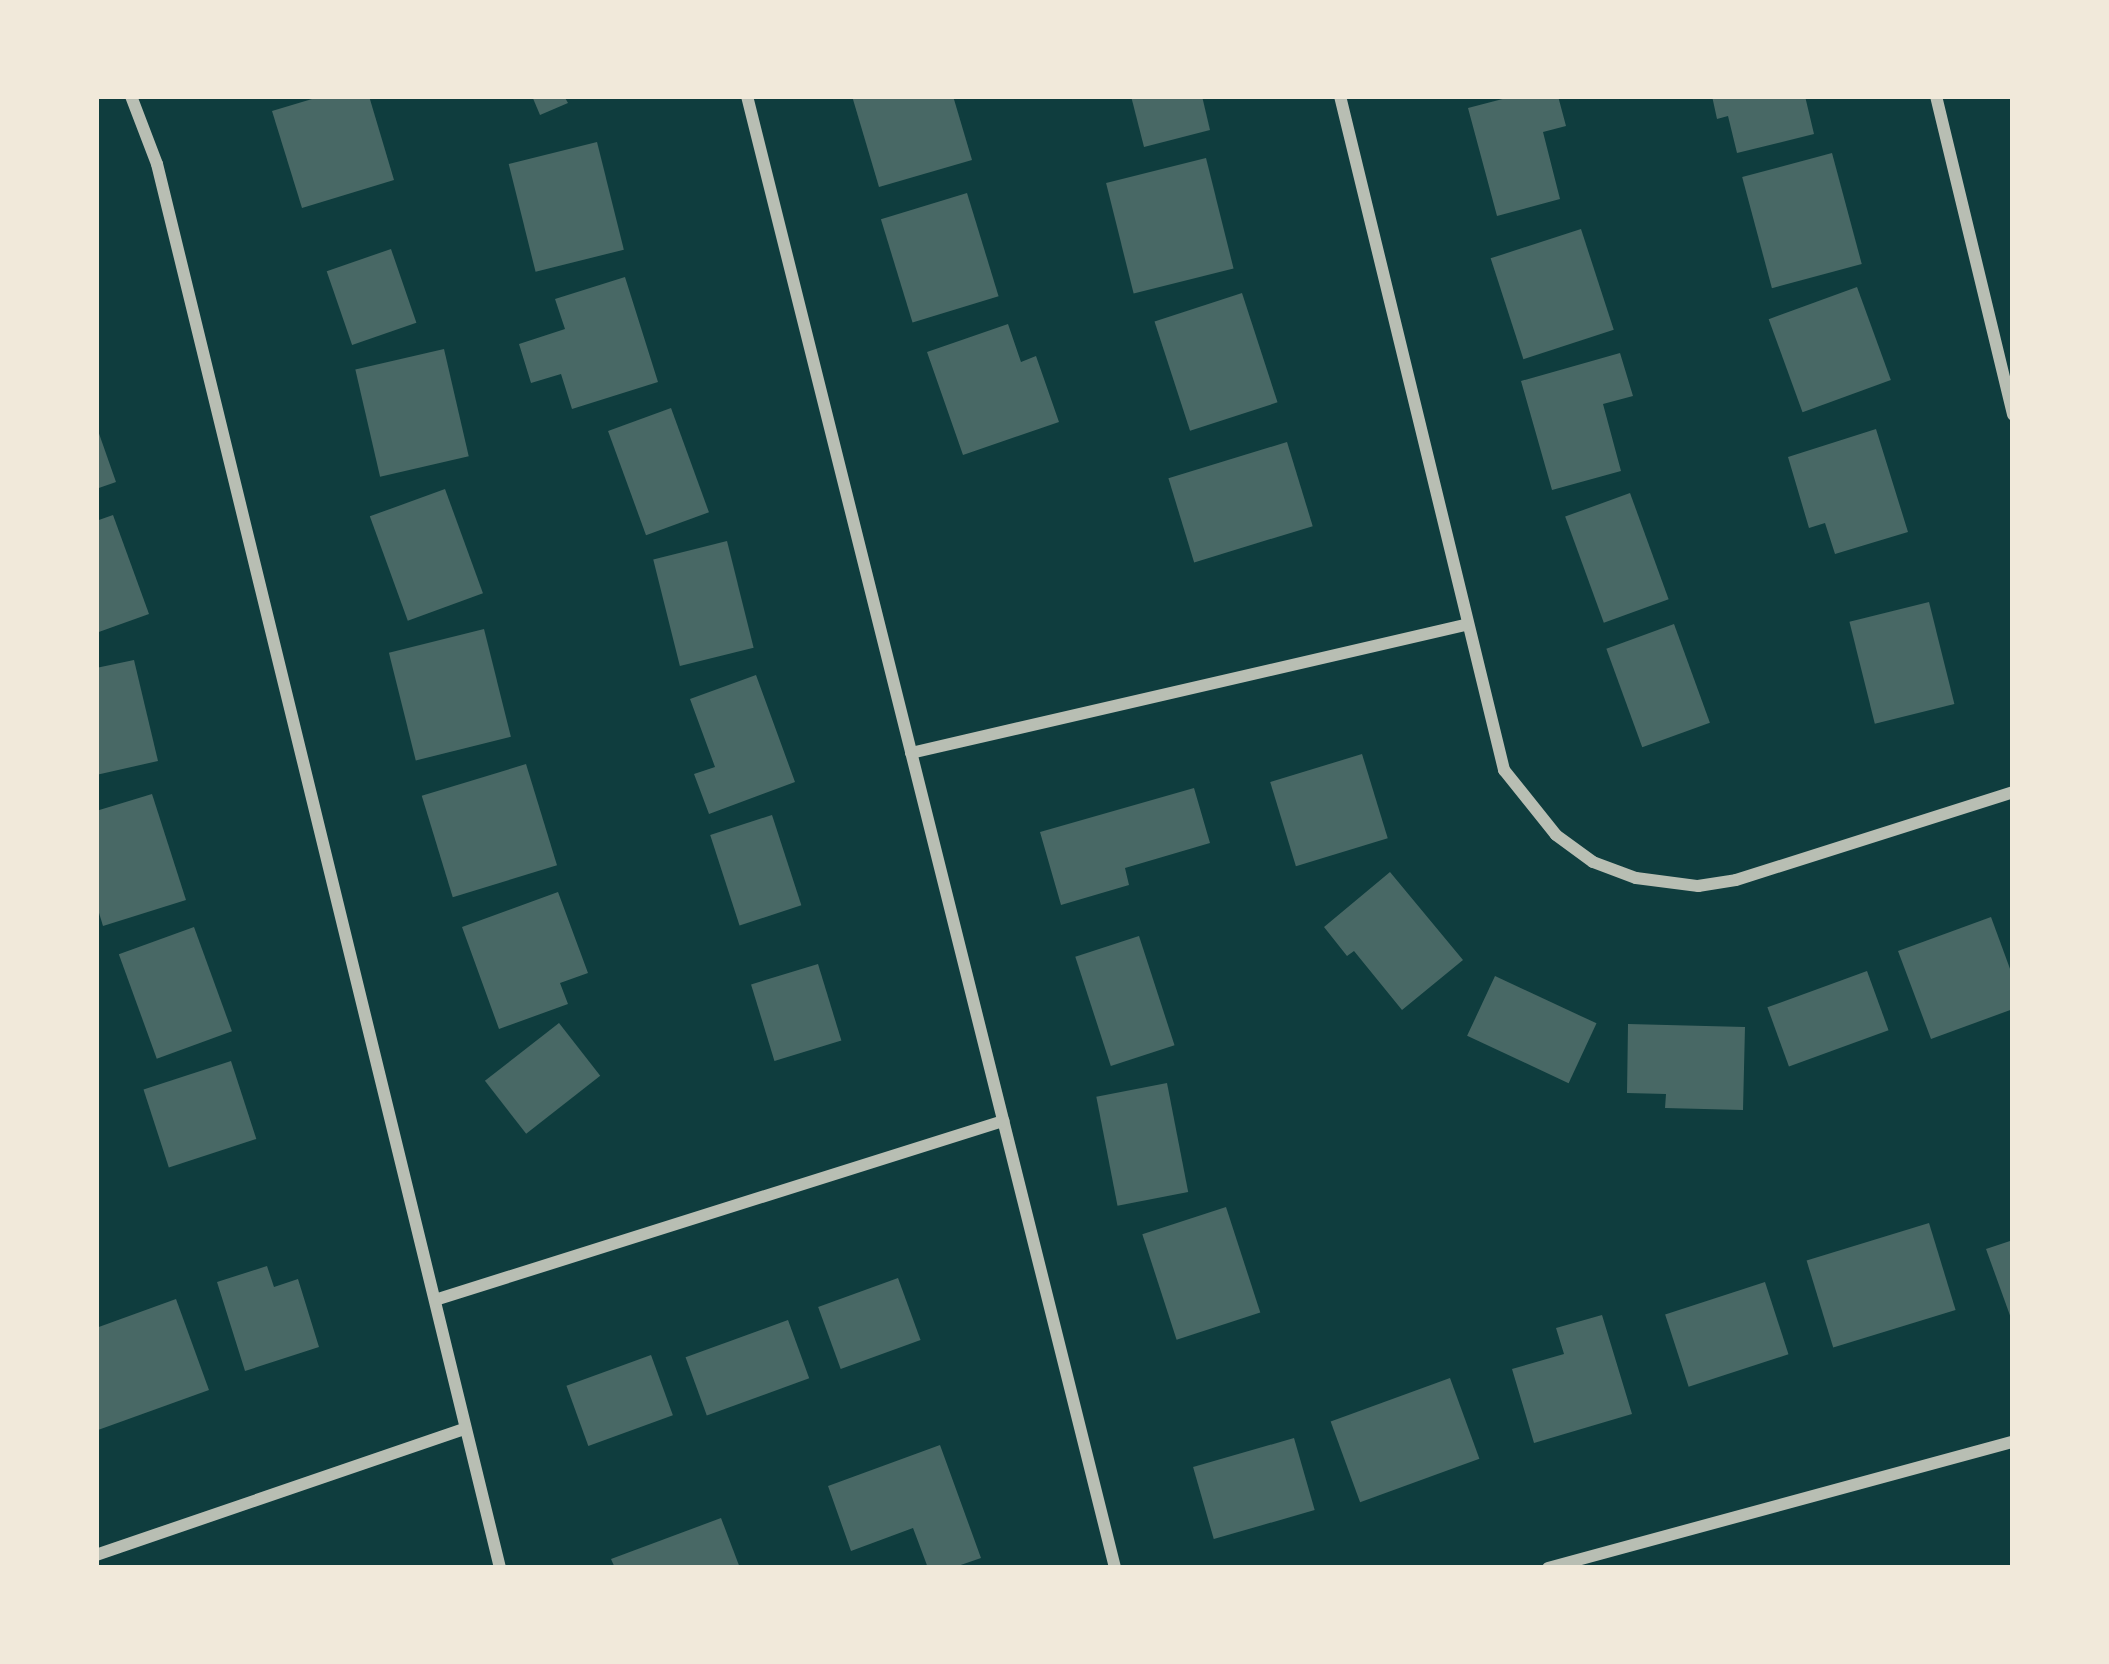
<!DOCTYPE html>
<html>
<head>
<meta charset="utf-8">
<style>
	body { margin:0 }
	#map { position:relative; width:2109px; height:1664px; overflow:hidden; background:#0f3d3e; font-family:Quicksand,sans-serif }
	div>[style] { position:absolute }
	.building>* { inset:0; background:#486865; transform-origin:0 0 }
	.minor>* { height:12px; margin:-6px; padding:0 6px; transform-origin:6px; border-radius:6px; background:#b8beb3 }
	span { translate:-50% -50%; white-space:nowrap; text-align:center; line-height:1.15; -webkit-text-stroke:12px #f1e9da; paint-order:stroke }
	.frame { position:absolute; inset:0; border:99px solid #f1e9da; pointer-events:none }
</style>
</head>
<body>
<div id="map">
	<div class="building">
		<div style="clip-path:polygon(322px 96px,369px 96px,394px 180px,302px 208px,272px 111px)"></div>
		<div style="clip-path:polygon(532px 96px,564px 96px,568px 103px,540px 115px)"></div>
		<div style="clip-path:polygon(852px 96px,953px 96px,972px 160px,879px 187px)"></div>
		<div style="clip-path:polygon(1131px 96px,1202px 96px,1210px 130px,1144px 147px)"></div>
		<div style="clip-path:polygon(1514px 96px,1558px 96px,1566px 126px,1543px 132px,1560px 199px,1497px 216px,1468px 108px)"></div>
		<div style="clip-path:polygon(1712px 96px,1805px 96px,1814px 134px,1737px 153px,1728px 116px,1717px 119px)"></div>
		<div style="left:597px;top:142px;width:111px;height:91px;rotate:76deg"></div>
		<div style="left:1832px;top:153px;width:115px;height:93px;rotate:75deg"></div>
		<div style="left:1206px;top:158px;width:114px;height:103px;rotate:76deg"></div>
		<div style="left:967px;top:193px;width:108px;height:90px;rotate:73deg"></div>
		<div style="left:1581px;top:229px;width:106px;height:95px;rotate:72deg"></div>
		<div style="left:391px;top:249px;width:78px;height:68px;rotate:71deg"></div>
		<div style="clip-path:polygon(625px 277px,658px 382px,572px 409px,561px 374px,531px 383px,519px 344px,565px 329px,555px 299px)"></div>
		<div style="left:1857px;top:287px;width:99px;height:94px;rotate:70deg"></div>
		<div style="left:1242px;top:293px;width:115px;height:92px;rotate:72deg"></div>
		<div style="clip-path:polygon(1008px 324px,1021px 362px,1036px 356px,1059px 422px,963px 455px,927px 352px)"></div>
		<div style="left:444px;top:349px;width:110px;height:91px;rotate:77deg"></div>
		<div style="clip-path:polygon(1620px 353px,1633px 396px,1603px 404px,1621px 471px,1552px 490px,1521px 381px)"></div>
		<div style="left:671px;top:408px;width:111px;height:67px;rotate:70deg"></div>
		<div style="clip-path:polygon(96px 425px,116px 482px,96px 489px)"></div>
		<div style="clip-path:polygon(1876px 429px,1908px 532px,1835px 554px,1825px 523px,1809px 528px,1788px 457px)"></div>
		<div style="left:1287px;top:442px;width:88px;height:124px;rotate:73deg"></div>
		<div style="left:445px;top:489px;width:111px;height:80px;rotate:70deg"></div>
		<div style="left:1630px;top:493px;width:113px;height:69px;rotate:70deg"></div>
		<div style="clip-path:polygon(113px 515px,149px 614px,96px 633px,96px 521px)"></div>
		<div style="left:727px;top:541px;width:110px;height:76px;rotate:76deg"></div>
		<div style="left:1929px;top:602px;width:105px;height:82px;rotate:76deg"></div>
		<div style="left:1674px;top:624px;width:105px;height:72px;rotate:70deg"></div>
		<div style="left:484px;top:629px;width:111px;height:98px;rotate:76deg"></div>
		<div style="clip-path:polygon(134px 660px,158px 761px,96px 775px,96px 668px)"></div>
		<div style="clip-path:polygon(756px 675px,795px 782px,709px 814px,694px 774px,715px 767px,690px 699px)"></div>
		<div style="left:1362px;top:754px;width:88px;height:96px;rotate:73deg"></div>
		<div style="left:526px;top:764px;width:106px;height:109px;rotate:73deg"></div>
		<div style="clip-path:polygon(1194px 788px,1210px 843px,1125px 868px,1129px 885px,1061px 905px,1040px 832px)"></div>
		<div style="clip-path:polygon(152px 794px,186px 900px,103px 926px,96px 903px,96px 811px)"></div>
		<div style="left:772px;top:815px;width:95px;height:65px;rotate:72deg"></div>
		<div style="clip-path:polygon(1390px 872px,1463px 960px,1402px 1010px,1354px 951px,1347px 956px,1324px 927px)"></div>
		<div style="clip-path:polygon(558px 892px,588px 973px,560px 983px,568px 1004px,499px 1029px,462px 927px)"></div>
		<div style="clip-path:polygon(1991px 917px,2013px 977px,2013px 1009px,1931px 1039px,1898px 951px)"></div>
		<div style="left:194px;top:927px;width:111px;height:80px;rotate:70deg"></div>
		<div style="left:1139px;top:936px;width:115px;height:67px;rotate:72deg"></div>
		<div style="left:818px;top:964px;width:80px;height:70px;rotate:73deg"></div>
		<div style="left:1867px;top:971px;width:63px;height:106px;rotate:70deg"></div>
		<div style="left:1495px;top:976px;width:112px;height:66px;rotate:25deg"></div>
		<div style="left:559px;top:1023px;width:67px;height:94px;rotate:52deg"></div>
		<div style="clip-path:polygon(1628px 1024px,1745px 1027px,1743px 1110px,1665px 1108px,1666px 1094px,1627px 1093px)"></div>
		<div style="left:231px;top:1061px;width:82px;height:92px;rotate:72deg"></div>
		<div style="left:1167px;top:1083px;width:111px;height:72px;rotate:79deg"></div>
		<div style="left:1226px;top:1207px;width:111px;height:88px;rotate:72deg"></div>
		<div style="left:1929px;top:1223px;width:91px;height:128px;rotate:73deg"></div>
		<div style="clip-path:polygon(2013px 1240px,2013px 1321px,2012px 1321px,1986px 1249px)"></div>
		<div style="clip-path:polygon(267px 1266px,274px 1287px,298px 1279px,319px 1347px,245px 1371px,217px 1282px)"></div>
		<div style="left:898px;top:1278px;width:66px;height:85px;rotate:70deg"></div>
		<div style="left:1765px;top:1282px;width:76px;height:105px;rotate:72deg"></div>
		<div style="clip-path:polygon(176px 1299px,209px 1390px,98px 1430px,96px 1328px)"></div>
		<div style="clip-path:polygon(1602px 1315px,1632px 1414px,1534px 1443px,1512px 1369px,1564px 1354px,1556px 1328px)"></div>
		<div style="left:788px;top:1320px;width:62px;height:109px;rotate:70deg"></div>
		<div style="left:651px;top:1355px;width:64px;height:90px;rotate:70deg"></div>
		<div style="left:1450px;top:1378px;width:86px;height:127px;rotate:70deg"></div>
		<div style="left:1294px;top:1438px;width:75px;height:105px;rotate:74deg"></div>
		<div style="clip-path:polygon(940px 1445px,981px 1558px,952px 1568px,928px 1568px,913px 1528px,851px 1551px,828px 1486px)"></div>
		<div style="clip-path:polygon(721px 1518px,740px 1568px,615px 1568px,611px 1559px)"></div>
	</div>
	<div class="minor">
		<div style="left:131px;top:96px;width:73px;rotate:69.1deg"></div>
		<div style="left:157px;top:164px;width:1445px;rotate:76.27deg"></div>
		<div style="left:747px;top:96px;width:1517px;rotate:75.96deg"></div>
		<div style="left:1340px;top:96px;width:694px;rotate:76.32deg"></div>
		<div style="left:1504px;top:770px;width:83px;rotate:51.3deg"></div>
		<div style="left:1556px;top:835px;width:46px;rotate:36.1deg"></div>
		<div style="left:1593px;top:862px;width:46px;rotate:20.4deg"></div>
		<div style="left:1636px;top:878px;width:63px;rotate:7.4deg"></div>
		<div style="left:1698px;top:886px;width:38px;rotate:-9deg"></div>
		<div style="left:1736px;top:880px;width:291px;rotate:-17.6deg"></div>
		<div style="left:1936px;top:96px;width:328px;rotate:76.4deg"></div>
		<div style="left:911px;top:753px;width:569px;rotate:-13.01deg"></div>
		<div style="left:435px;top:1300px;width:596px;rotate:-17.49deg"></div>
		<div style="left:96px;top:1555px;width:389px;rotate:-18.9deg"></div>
		<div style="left:1548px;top:1568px;width:482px;rotate:-15.2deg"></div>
	</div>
	<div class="frame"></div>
</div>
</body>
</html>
